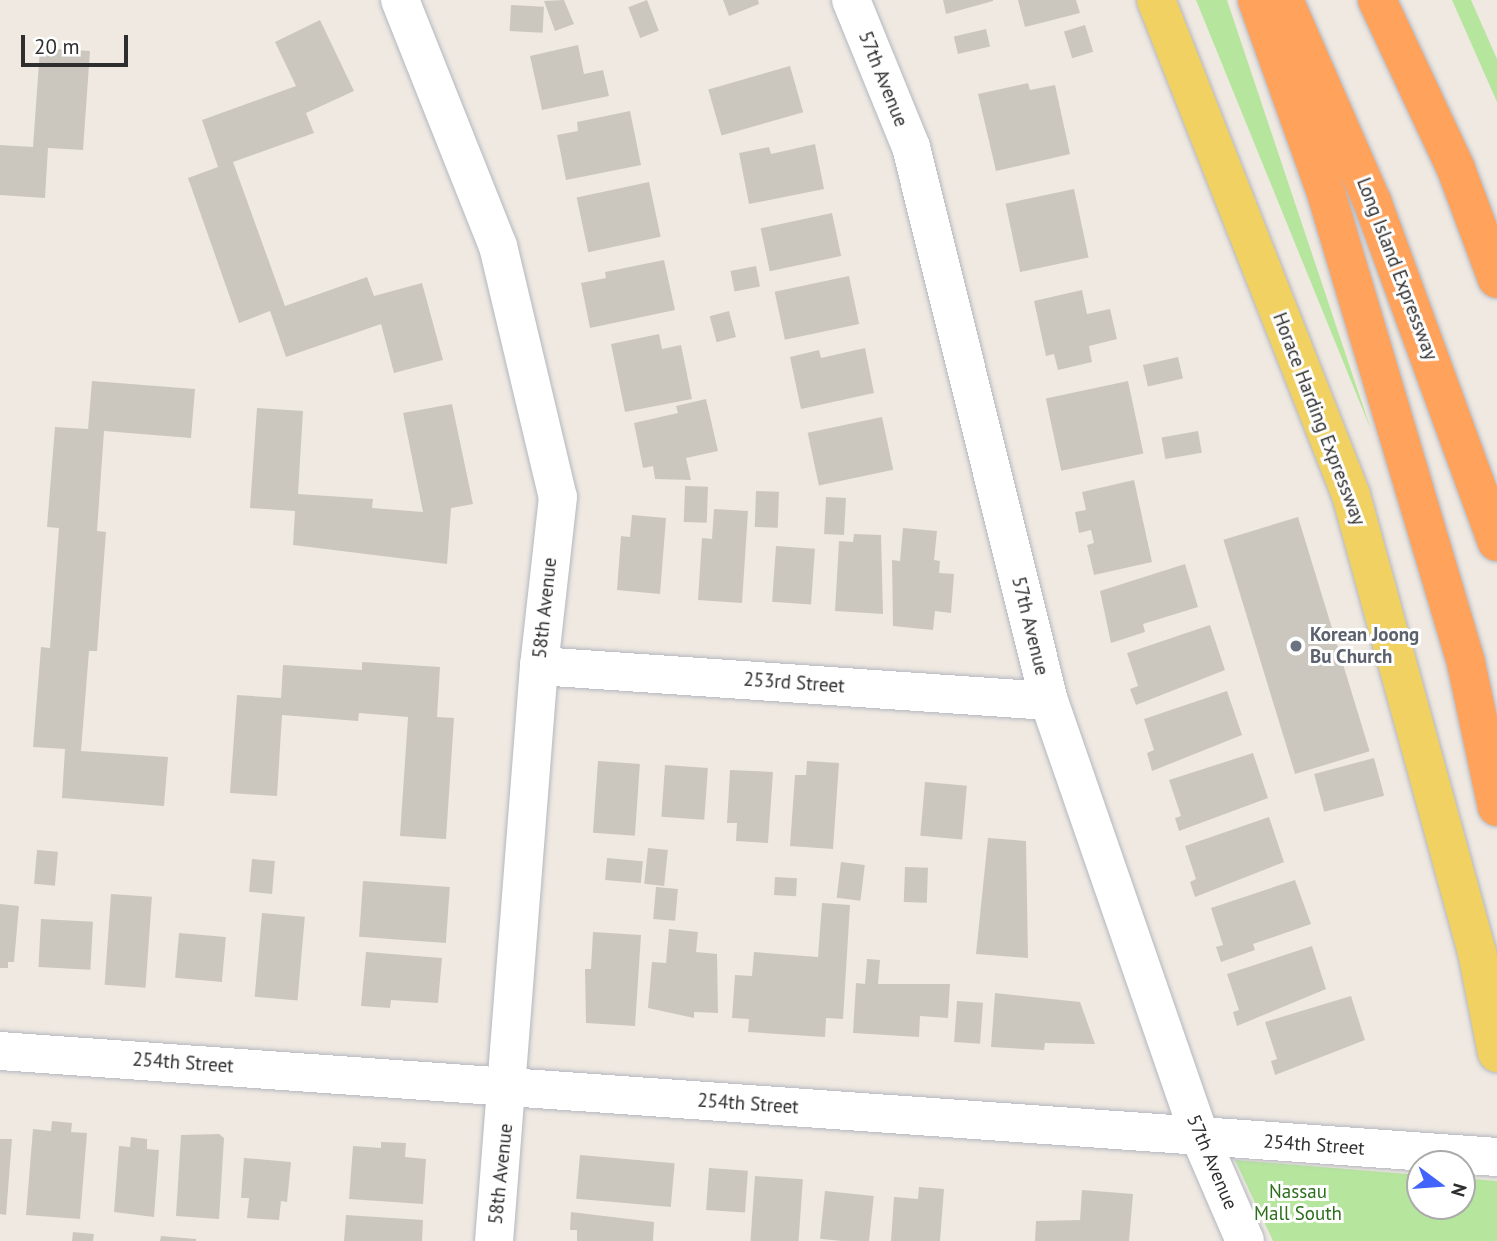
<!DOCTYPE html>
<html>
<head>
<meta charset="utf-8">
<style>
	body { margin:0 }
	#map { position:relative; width:1497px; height:1241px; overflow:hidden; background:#efe9e1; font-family:"PT Sans",sans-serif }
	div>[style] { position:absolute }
	.green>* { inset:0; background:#b6e59e }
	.building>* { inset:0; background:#cbc7bf; transform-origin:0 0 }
	.roads { filter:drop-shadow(0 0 2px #b4b7c1) drop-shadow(0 0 2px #b4b7c1) }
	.minor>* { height:38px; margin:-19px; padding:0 19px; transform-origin:19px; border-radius:19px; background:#fff }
	.major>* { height:38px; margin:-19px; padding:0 19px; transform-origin:19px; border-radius:19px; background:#f2d163 }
	.highway>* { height:38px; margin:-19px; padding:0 19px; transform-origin:19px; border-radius:19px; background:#ffa35c }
	.dots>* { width:19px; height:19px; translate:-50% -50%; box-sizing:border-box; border:4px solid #fff; border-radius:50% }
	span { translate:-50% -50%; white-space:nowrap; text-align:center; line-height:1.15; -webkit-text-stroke:6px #fff; paint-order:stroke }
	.street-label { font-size:19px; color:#2e2e2e }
	.worship-label { font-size:19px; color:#5b616d; font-weight:700 }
	.left { translate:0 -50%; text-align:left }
	.park-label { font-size:19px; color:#2c6e1b }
	.north { position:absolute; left:1406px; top:1150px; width:70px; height:70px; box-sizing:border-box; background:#fff; border:2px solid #ababab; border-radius:50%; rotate:106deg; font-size:19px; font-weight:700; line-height:28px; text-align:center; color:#2e2e2e }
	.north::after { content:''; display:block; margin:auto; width:24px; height:32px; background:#4264fb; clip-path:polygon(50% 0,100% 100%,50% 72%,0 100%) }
	.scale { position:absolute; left:21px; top:35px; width:107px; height:32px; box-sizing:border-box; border:4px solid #2e2e2e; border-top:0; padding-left:9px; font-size:21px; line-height:24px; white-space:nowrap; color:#2e2e2e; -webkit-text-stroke:5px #fff; paint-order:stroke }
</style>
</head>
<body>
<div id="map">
	<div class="green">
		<div style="clip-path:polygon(1196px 0,1227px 0,1371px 430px)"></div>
		<div style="clip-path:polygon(1452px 0,1471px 0,1497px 59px,1497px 102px)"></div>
		<div style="clip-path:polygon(1235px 1160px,1420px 1175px,1420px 1206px,1462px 1206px,1462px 1178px,1497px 1181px,1497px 1241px,1273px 1241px)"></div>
	</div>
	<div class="building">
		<div style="clip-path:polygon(564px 0,574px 24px,555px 31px,544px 1px)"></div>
		<div style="left:647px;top:0;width:33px;height:20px;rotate:69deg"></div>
		<div style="clip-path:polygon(723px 0,758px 0,759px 4px,729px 16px)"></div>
		<div style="clip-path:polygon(943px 0,993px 0,993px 1px,946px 14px)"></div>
		<div style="clip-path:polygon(1018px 0,1076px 0,1080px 13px,1025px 27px)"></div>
		<div style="left:511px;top:5px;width:33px;height:26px;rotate:3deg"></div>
		<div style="clip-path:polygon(320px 20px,354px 91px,306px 113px,314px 133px,233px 162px,285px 306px,367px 277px,374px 296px,422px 283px,443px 360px,394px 373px,381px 324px,286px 357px,270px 311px,239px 323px,188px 178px,218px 167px,202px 120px,296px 86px,275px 42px)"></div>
		<div style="left:1085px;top:25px;width:28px;height:22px;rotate:73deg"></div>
		<div style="left:986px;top:29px;width:18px;height:33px;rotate:77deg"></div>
		<div style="clip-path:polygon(578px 45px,584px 74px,603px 70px,609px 96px,542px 110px,530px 56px)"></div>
		<div style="clip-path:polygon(40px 48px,90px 51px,83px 150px,48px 148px,45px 198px,0 195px,0 145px,33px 147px)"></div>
		<div style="left:790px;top:66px;width:48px;height:85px;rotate:74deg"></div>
		<div style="clip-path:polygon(1028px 83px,1030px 90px,1055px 85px,1070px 154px,996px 171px,978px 94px)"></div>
		<div style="clip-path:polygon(630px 111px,641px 165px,566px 180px,557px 135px,578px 131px,577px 122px)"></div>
		<div style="clip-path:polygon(815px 144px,824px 189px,749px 204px,739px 153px,769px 147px,771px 154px)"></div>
		<div style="left:649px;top:182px;width:56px;height:74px;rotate:78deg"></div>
		<div style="left:1074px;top:189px;width:70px;height:70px;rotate:78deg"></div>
		<div style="left:832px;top:213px;width:44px;height:73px;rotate:78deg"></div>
		<div style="clip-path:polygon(664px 260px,675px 310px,590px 328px,581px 283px,606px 278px,605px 272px)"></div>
		<div style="left:756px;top:266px;width:21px;height:26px;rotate:79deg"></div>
		<div style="left:849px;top:276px;width:49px;height:76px;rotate:78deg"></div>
		<div style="clip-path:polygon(1082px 290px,1087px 314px,1110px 309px,1117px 339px,1089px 346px,1092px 362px,1058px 370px,1054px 354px,1046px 356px,1034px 301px)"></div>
		<div style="left:729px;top:311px;width:27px;height:20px;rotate:75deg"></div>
		<div style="clip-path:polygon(659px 334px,662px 349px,681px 345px,692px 399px,625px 412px,611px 344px)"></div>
		<div style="clip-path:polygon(865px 348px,874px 393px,801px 409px,790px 357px,819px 350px,821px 358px)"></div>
		<div style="left:1178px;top:357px;width:22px;height:36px;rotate:77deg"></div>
		<div style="clip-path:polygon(92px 381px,195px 389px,191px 438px,104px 431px,97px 531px,106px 532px,97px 651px,89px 651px,81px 751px,168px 757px,164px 806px,62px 798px,65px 749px,33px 747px,41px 647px,50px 648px,59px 528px,47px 527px,55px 427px,88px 429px)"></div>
		<div style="left:1128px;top:381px;width:74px;height:84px;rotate:78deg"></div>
		<div style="clip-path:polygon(706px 399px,718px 451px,686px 458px,691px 480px,655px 479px,653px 466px,643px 468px,634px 423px,678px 413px,676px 406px)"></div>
		<div style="clip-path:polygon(452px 404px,473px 504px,451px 508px,447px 564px,293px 545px,295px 511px,250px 508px,257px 408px,303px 411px,298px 494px,373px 499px,372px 508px,423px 512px,403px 413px)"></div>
		<div style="left:882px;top:417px;width:54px;height:76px;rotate:78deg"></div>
		<div style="left:1198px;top:431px;width:22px;height:37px;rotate:80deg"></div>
		<div style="clip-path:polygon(1134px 480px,1152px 562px,1094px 575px,1087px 545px,1094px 543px,1091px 530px,1079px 533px,1075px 512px,1086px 510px,1082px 492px)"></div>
		<div style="left:685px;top:486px;width:23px;height:36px;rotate:2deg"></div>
		<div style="left:756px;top:491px;width:23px;height:36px;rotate:2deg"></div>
		<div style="left:826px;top:497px;width:20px;height:37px;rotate:3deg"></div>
		<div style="clip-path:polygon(714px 509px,748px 511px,742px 603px,698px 600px,702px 538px,712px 539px)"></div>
		<div style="clip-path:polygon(632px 515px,666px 518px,660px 594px,617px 590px,621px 536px,630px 537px)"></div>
		<div style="left:1298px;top:517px;width:245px;height:78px;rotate:73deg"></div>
		<div style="clip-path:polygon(903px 528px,937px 531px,934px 560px,940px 561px,939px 573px,954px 574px,951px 613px,935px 611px,933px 630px,893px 626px,892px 560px,900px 561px)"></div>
		<div style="clip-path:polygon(854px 534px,881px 535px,883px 614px,835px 611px,839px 541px,853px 542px)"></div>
		<div style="left:776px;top:546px;width:39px;height:56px;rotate:4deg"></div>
		<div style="clip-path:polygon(1185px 564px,1198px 607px,1143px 624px,1145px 632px,1111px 643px,1100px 591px)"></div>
		<div style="clip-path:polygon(1210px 625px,1225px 670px,1136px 705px,1130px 689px,1138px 686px,1127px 653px)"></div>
		<div style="clip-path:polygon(362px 662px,440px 667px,437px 717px,454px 718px,446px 839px,400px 836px,408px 717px,359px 713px,358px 721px,282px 715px,277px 796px,230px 793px,237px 695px,281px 698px,283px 665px,362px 670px)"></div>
		<div style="clip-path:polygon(1227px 691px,1242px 735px,1152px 771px,1147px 753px,1154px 750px,1144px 719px)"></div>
		<div style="clip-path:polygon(1253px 753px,1268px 798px,1179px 831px,1175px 818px,1181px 816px,1169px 780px)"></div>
		<div style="left:1374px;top:758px;width:39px;height:62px;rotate:75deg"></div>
		<div style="left:598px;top:761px;width:42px;height:72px;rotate:4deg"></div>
		<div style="clip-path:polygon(807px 761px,839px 763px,833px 849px,790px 846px,795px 775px,806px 775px)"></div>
		<div style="left:665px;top:765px;width:43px;height:52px;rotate:4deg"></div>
		<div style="clip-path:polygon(730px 770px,773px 772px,768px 843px,736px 841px,737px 823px,727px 823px)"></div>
		<div style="left:925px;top:782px;width:42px;height:54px;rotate:5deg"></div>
		<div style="clip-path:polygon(1269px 817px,1284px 862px,1195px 897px,1190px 882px,1196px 879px,1185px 846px)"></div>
		<div style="clip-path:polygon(988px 838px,1026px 841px,1028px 958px,976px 954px)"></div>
		<div style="left:648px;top:848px;width:20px;height:36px;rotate:6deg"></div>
		<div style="left:37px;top:850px;width:21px;height:34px;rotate:5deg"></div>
		<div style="left:607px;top:858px;width:36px;height:22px;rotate:5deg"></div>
		<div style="left:252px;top:859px;width:23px;height:33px;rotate:5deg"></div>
		<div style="left:841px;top:862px;width:24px;height:36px;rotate:7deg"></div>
		<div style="left:905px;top:867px;width:23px;height:35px;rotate:2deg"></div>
		<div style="left:775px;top:877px;width:22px;height:18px;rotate:3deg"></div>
		<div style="clip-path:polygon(1295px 880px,1311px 924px,1253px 944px,1255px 950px,1221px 962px,1216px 947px,1223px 945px,1211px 908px)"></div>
		<div style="left:363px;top:881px;width:87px;height:56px;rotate:4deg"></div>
		<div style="left:656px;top:887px;width:22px;height:32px;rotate:5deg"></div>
		<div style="left:111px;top:894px;width:41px;height:91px;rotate:4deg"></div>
		<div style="clip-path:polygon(822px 903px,850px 905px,843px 1019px,826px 1018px,825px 1037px,748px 1032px,749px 1019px,732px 1018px,735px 975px,752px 976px,754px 952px,818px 957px)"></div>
		<div style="clip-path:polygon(0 904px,19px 906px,14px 962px,8px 962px,8px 968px,0 968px)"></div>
		<div style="left:262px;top:913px;width:43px;height:84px;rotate:5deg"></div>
		<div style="left:41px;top:919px;width:52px;height:48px;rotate:3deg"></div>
		<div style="clip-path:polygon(669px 929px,698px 932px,696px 952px,717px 954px,718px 1013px,694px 1012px,694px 1018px,648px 1008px,652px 962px,666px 963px)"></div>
		<div style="clip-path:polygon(593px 932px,641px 935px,635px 1026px,586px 1023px,585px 969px,591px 969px)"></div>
		<div style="left:179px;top:933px;width:47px;height:45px;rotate:5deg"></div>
		<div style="clip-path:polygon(1312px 946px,1326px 989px,1237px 1026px,1233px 1012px,1239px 1010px,1227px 974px)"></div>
		<div style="clip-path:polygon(366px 952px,442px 958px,438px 1003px,391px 1000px,390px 1008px,361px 1006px)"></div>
		<div style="clip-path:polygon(867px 959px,880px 960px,878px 984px,950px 984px,948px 1018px,920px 1016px,919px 1037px,853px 1033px,856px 983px,865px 984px)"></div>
		<div style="clip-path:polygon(995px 993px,1080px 1002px,1095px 1044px,1045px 1043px,1044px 1050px,991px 1047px)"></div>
		<div style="clip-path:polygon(1351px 996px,1365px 1040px,1275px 1075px,1271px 1061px,1277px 1059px,1265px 1022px)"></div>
		<div style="left:957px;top:1001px;width:26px;height:41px;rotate:4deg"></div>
		<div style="clip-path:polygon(52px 1121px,72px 1123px,71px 1132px,87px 1133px,80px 1219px,26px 1215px,33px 1129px,51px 1131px)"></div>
		<div style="clip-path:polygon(219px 1134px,224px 1138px,219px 1219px,176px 1216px,181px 1135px)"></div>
		<div style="clip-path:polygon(131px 1137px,147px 1139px,147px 1149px,159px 1150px,154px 1217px,114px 1212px,119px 1146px,130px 1147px)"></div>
		<div style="clip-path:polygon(0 1139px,12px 1139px,6px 1215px,0 1214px)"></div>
		<div style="clip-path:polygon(381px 1142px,406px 1143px,405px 1157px,426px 1159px,423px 1204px,349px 1199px,353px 1146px,381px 1148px)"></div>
		<div style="left:580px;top:1155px;width:95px;height:44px;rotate:5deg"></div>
		<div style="clip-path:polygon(244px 1158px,291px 1162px,287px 1202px,281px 1201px,279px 1220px,247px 1218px,249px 1198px,241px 1198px)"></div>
		<div style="left:709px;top:1168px;width:39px;height:42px;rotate:4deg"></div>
		<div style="left:755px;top:1176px;width:48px;height:65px;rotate:4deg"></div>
		<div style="clip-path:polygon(919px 1187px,944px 1189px,940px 1241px,891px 1241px,894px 1197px,918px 1199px)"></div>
		<div style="clip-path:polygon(1082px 1190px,1133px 1194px,1129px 1241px,1035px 1241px,1036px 1221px,1080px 1220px)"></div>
		<div style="left:825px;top:1191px;width:49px;height:48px;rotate:6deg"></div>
		<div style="clip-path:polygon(571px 1212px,654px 1222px,653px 1241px,577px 1241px,577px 1230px,570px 1230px)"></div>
		<div style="clip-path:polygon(346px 1215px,423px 1220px,422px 1241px,344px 1241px)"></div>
		<div style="clip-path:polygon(73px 1232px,94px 1234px,93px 1241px,72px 1241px)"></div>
		<div style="clip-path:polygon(161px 1236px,196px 1239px,196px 1241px,160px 1241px)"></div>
	</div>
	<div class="roads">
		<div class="minor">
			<div style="left:400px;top:0;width:265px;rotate:68.3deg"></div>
			<div style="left:498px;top:246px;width:258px;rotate:76.6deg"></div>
			<div style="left:558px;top:497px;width:170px;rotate:96.4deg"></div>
			<div style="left:539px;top:666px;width:577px;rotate:94.47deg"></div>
			<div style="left:851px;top:0;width:159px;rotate:67.8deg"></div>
			<div style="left:911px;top:147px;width:571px;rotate:76.01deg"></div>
			<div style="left:1049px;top:701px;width:461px;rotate:70.9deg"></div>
			<div style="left:1200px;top:1137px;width:113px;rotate:66.6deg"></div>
			<div style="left:539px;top:666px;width:511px;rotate:3.93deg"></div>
			<div style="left:0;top:1051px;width:1501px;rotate:4.05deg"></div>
		</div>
		<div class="major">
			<div style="left:1156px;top:0;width:532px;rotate:68.5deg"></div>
			<div style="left:1351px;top:495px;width:474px;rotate:74.6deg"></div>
			<div style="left:1477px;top:952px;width:103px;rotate:78.8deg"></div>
		</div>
		<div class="highway">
			<div style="left:1257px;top:0;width:208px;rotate:70.3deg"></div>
			<div style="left:1327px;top:196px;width:487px;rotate:73.4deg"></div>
			<div style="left:1466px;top:663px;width:147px;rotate:77.9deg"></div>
			<div style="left:1284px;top:0;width:219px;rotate:66.4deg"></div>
			<div style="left:1372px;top:201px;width:363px;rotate:69.9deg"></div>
			<div style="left:1377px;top:0;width:187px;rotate:64.9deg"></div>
			<div style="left:1456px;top:169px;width:117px;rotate:69.6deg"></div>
		</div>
	</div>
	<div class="dots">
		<div style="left:1296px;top:646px;background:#6b7280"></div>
	</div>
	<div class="street-label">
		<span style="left:883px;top:79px;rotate:68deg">57th Avenue</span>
		<span style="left:1397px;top:269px;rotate:69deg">Long Island Expressway</span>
		<span style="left:1319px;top:419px;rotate:69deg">Horace Harding Expressway</span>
		<span style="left:545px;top:608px;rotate:-84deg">58th Avenue</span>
		<span style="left:1030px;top:626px;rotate:76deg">57th Avenue</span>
		<span style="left:794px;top:683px;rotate:4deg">253rd Street</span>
		<span style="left:183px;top:1063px;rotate:4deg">254th Street</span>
		<span style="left:748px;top:1104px;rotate:4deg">254th Street</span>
		<span style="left:1314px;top:1145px;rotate:4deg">254th Street</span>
		<span style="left:1212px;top:1162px;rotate:67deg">57th Avenue</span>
		<span style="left:501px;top:1174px;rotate:-84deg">58th Avenue</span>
	</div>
	<div class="worship-label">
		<span class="left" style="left:1310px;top:646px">Korean Joong<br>Bu Church</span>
	</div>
	<div class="park-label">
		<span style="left:1298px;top:1203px">Nassau<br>Mall South</span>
	</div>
	<div class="north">N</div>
	<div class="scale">20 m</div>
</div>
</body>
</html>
